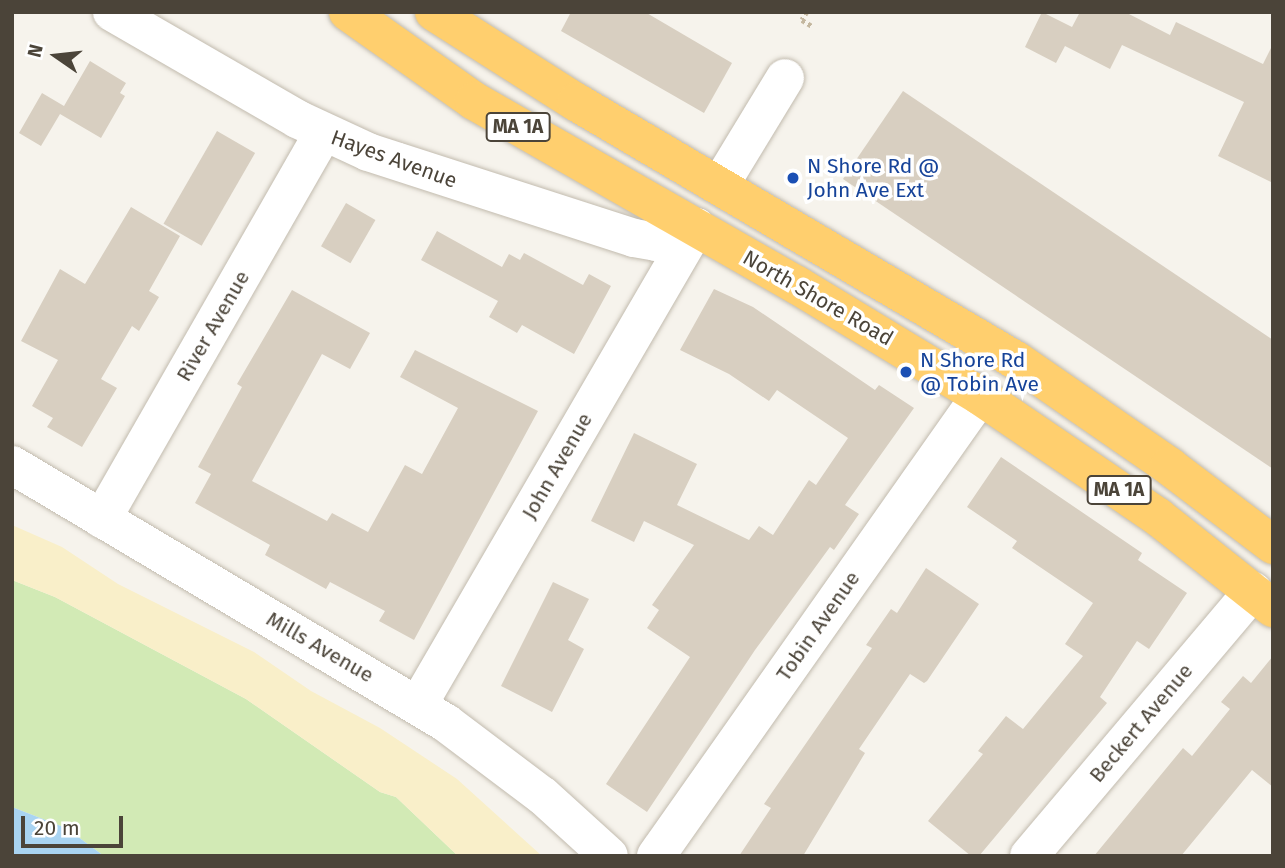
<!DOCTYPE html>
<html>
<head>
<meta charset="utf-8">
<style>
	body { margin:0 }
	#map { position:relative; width:1285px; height:868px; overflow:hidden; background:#f6f3ec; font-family:"Fira Sans",sans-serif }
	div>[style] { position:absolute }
	.green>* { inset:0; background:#d2eab5 }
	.sand>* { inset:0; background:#f9efc9 }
	.water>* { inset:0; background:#a9d4f2 }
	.building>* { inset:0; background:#d8cfc1; transform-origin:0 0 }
	.path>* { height:4.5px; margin-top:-2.25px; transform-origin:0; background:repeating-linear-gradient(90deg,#c4b79f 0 3.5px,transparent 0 7px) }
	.roads { filter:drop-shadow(0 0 2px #c2bbae) drop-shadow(0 0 2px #c2bbae) }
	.minor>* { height:38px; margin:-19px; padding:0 19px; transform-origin:19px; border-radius:19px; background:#fff }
	.highway>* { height:38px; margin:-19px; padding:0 19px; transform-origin:19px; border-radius:19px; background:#ffcf6e }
	.dots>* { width:19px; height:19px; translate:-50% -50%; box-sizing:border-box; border:4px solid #fff; border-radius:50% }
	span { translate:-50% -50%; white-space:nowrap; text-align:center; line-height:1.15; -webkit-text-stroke:7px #fff; paint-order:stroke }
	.shield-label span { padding:2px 5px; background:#fff; border:2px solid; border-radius:5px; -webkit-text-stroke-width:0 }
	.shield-label { font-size:19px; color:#4b4439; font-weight:700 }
	.street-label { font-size:21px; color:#4b4439 }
	.transit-label { font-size:21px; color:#164399 }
	.left { translate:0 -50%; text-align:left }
	.frame { position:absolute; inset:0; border:14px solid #4b4439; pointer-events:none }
	.north { position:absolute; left:21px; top:21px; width:70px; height:70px; -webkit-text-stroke:5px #fff; paint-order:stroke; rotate:284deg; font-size:19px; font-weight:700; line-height:28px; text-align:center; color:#4b4439 }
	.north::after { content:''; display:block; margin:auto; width:24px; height:32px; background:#4b4439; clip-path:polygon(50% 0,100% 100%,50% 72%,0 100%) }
	.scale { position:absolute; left:21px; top:816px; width:102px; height:32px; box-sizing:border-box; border:4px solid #4b4439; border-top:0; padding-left:9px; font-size:21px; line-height:24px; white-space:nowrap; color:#4b4439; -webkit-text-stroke:5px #fff; paint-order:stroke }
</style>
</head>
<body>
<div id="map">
	<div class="green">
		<div style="clip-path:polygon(12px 580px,55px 597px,246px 699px,380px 792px,396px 797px,458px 856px,104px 856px,66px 828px,12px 807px)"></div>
	</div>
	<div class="sand">
		<div style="clip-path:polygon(12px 525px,62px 547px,118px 584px,254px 652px,311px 691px,380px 728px,457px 779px,542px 856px,458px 856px,396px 797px,380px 792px,246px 699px,55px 597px,12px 580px)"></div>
	</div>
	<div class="water">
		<div style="clip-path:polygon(12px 807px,66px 828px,104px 856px,12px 856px)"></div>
	</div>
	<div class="building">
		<div style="clip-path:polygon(571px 12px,645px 12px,732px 63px,704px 113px,561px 31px)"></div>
		<div style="clip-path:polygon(1042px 12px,1072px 27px,1080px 12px,1125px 12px,1170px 35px,1176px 22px,1263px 64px,1273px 44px,1273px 183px,1218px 156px,1244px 102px,1122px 45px,1110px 69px,1065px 46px,1056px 63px,1025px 47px)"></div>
		<div style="clip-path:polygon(90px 61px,126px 83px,120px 93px,125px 96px,101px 138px,60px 114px,41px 146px,19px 133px,42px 93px,64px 106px)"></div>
		<div style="clip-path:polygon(903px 91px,1273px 340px,1273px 469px,843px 179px)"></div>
		<div style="left:217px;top:131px;width:44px;height:107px;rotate:30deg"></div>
		<div style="left:346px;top:203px;width:34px;height:50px;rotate:30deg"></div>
		<div style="clip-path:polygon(131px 207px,180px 236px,149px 291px,159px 297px,139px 331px,132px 326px,101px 379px,117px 388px,82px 447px,47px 427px,53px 418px,32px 406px,58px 360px,21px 341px,60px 269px,85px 284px)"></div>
		<div style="clip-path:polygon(437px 231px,502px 267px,509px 254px,520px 260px,524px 253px,583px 285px,589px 274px,611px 286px,574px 354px,522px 325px,517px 333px,489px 317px,498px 301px,421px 260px)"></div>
		<div style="clip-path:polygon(714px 289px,753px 307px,875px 390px,879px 385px,914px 408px,845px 505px,859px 514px,834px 550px,830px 547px,755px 650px,647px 812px,606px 784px,690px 657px,647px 628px,659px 610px,652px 605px,694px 545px,644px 521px,634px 542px,591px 521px,634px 433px,697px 464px,677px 505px,749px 540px,759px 526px,773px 535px,809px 480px,816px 485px,848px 438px,777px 390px,769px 401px,729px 374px,680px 350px)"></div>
		<div style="clip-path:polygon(292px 290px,370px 333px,350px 369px,322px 354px,252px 481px,327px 521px,332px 513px,368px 532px,405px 465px,422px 474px,458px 408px,400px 377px,415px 350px,538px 411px,414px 640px,379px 621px,385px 611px,330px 582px,326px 589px,265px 555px,270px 545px,195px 503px,211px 474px,198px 467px,242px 387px,237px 384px)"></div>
		<div style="clip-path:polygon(1001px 457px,1142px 553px,1138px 560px,1187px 593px,1149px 649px,1137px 641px,1100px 697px,1107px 703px,979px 856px,971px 856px,928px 821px,983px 754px,978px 751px,1006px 716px,1023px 729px,1083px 656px,1065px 644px,1093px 603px,1012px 548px,1017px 541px,967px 507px)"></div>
		<div style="clip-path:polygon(926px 568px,979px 604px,927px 681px,924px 683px,910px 674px,859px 749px,865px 753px,803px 856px,739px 856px,771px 808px,764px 804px,872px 648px,866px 645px,891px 609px,897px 613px)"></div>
		<div style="clip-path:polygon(553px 582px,589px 599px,568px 640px,584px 649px,552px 712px,501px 686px)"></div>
		<div style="clip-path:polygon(1273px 656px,1273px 787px,1252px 770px,1181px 856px,1094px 856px,1183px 748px,1192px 756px,1230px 709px,1221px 702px,1243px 676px,1251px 683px)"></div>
	</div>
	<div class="path">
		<div style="left:807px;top:12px;width:9px;rotate:122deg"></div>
		<div style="left:802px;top:20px;width:12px;rotate:31deg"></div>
	</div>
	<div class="roads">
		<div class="minor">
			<div style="left:112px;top:12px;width:214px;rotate:30deg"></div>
			<div style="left:297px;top:119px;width:78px;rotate:24.9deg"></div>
			<div style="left:368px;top:152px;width:280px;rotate:17.9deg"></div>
			<div style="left:634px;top:238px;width:22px;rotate:10deg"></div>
			<div style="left:656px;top:242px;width:43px;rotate:-20.6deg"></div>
			<div style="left:720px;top:185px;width:125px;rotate:-58.7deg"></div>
			<div style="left:12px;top:465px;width:505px;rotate:30.73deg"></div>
			<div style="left:446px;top:723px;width:121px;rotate:37deg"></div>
			<div style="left:543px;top:796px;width:89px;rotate:42.3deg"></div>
			<div style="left:102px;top:519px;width:445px;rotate:-60.2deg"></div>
			<div style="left:418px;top:705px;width:553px;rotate:-59.82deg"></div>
			<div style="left:656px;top:856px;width:563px;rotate:-54.84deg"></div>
			<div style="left:1029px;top:856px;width:347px;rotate:-49.8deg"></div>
		</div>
		<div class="highway">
			<div style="left:348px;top:12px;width:154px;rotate:35.2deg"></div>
			<div style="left:474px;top:101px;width:372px;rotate:29.7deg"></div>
			<div style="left:797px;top:285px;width:214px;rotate:31.2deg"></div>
			<div style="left:980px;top:396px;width:215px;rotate:34.2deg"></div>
			<div style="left:1158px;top:517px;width:147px;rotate:38.4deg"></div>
			<div style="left:434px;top:12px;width:168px;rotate:32.4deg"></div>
			<div style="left:576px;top:102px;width:511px;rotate:30.43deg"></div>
			<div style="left:1017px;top:361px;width:185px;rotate:34.6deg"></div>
			<div style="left:1169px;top:466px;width:131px;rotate:37.2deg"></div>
		</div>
	</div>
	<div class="dots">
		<div style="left:793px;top:178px;background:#1a4fb4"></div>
		<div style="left:906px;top:372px;background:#1a4fb4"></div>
	</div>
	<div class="shield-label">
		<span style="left:518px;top:127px">MA 1A</span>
		<span style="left:1119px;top:490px">MA 1A</span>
	</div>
	<div class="street-label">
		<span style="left:394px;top:159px;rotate:20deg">Hayes Avenue</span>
		<span style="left:818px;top:298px;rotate:30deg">North Shore Road</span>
		<span style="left:213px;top:326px;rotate:-60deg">River Avenue</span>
		<span style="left:557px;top:466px;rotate:-60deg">John Avenue</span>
		<span style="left:818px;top:626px;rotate:-55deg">Tobin Avenue</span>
		<span style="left:320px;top:647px;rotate:30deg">Mills Avenue</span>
		<span style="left:1141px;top:723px;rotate:-50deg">Beckert Avenue</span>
	</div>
	<div class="transit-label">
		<span class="left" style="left:807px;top:178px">N Shore Rd @<br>John Ave Ext</span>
		<span class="left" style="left:920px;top:372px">N Shore Rd<br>@ Tobin Ave</span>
	</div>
	<div class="frame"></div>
	<div class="north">N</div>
	<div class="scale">20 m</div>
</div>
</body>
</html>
